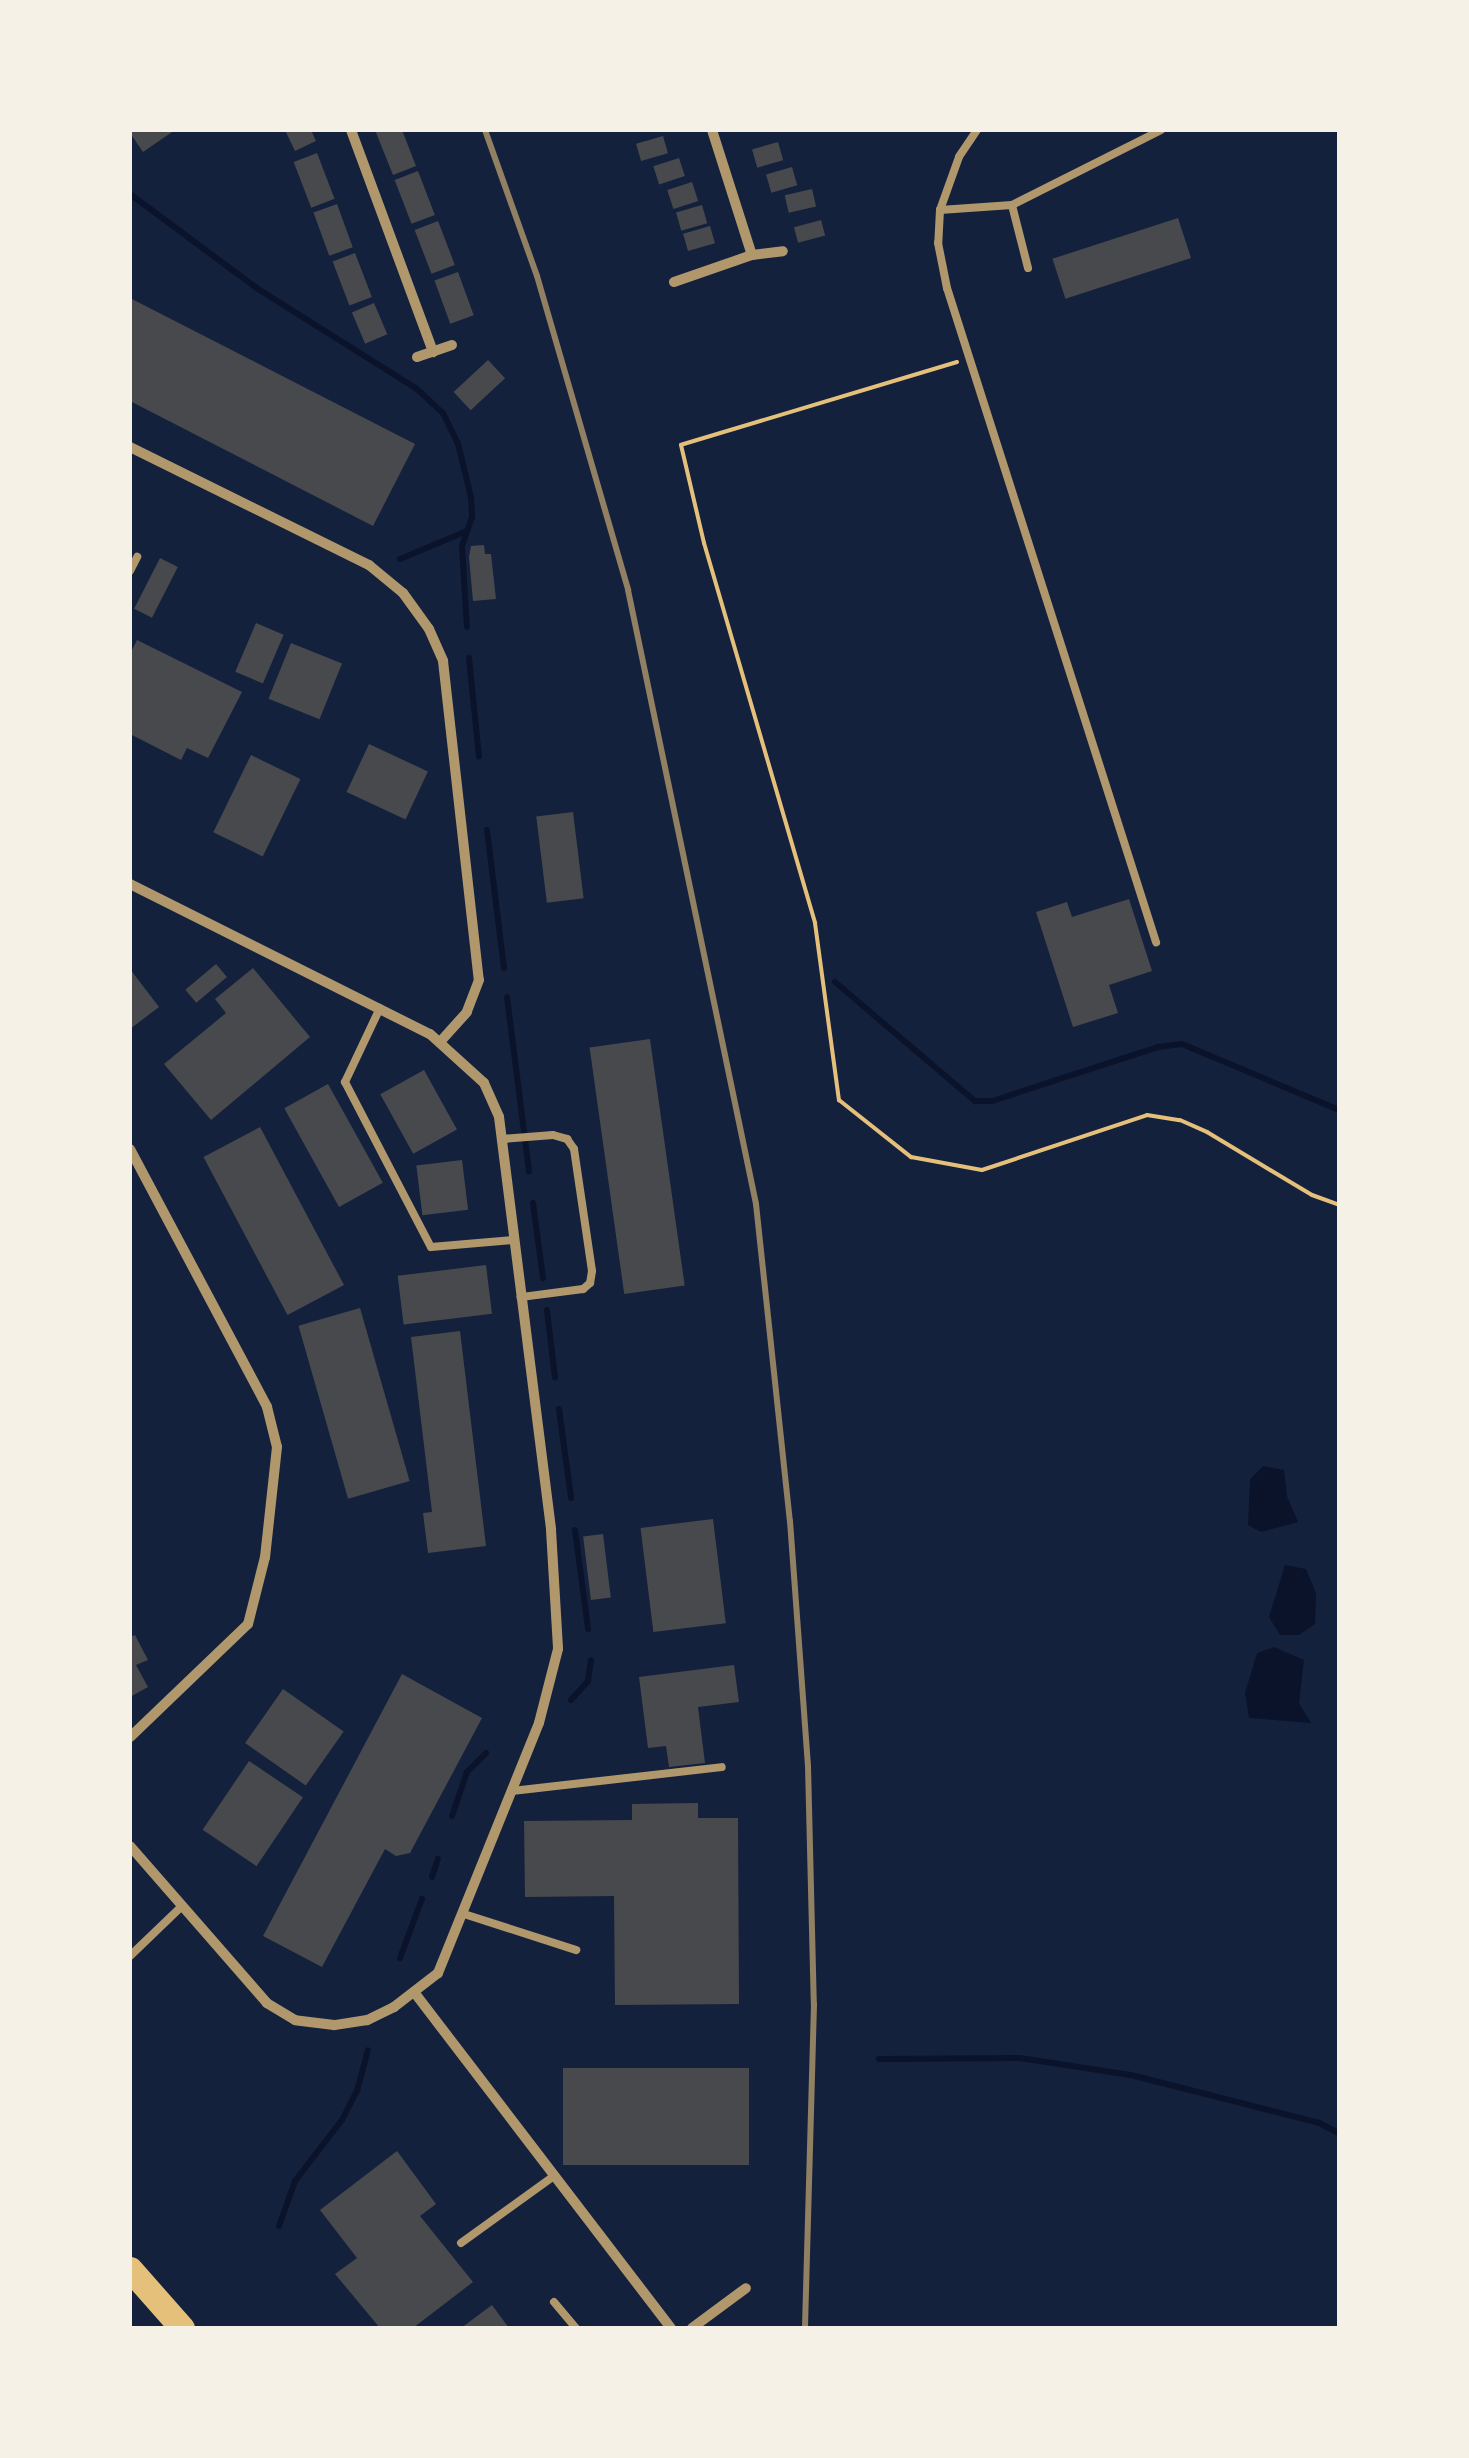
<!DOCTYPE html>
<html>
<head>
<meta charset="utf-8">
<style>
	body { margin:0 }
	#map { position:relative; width:1469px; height:2458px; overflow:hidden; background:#14213d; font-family:Helvetica,sans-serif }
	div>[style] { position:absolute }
	.water>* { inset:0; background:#0b132b }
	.stream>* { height:6px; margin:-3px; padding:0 3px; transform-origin:3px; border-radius:3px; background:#0b132b }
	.building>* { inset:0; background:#48494c; transform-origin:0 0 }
	.path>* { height:4px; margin:-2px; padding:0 2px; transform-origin:2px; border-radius:2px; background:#e5c07b }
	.service>* { height:8px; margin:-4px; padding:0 4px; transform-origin:4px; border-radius:4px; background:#b1986c }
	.minor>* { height:10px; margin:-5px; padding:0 5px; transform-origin:5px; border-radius:5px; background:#b1986c }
	.motorway>* { height:25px; margin:-12.5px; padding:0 12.5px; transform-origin:12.5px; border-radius:12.5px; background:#e5c07b }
	.rail>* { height:6px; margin:-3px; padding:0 3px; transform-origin:3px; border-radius:3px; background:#918062 }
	span { translate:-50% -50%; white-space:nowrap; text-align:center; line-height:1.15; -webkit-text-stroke:10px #f6f1e7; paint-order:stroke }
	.frame { position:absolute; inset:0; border:132px solid #f6f1e7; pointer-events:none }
</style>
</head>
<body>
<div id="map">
	<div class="water">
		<div style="clip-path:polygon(1263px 1466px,1284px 1470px,1287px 1496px,1298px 1522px,1261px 1532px,1248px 1525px,1250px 1479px)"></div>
		<div style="clip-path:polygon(1285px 1565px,1306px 1569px,1316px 1593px,1315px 1624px,1299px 1635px,1280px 1635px,1269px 1617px)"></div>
		<div style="clip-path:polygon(1274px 1647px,1304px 1660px,1299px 1703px,1311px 1723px,1249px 1718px,1245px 1693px,1257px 1653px)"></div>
	</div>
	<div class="stream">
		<div style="left:130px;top:194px;width:156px;rotate:36.6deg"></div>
		<div style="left:255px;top:287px;width:191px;rotate:32.2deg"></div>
		<div style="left:417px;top:389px;width:35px;rotate:43deg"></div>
		<div style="left:443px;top:413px;width:34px;rotate:64deg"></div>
		<div style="left:458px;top:444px;width:55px;rotate:76.2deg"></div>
		<div style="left:471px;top:497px;width:20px;rotate:87deg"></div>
		<div style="left:472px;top:517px;width:31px;rotate:109deg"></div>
		<div style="left:462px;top:546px;width:81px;rotate:86.5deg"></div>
		<div style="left:400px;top:559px;width:70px;rotate:-22.6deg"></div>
		<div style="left:469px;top:658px;width:99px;rotate:84.2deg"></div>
		<div style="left:487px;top:830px;width:139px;rotate:83deg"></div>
		<div style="left:835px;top:982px;width:184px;rotate:40.4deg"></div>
		<div style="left:975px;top:1101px;width:17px"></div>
		<div style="left:992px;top:1101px;width:175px;rotate:-18deg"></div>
		<div style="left:1158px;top:1047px;width:24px;rotate:-7deg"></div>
		<div style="left:1182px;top:1044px;width:170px;rotate:22.8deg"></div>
		<div style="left:507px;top:997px;width:176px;rotate:82.8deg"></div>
		<div style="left:533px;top:1203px;width:76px;rotate:82.4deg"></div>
		<div style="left:547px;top:1310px;width:68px;rotate:83.3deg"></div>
		<div style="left:559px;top:1409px;width:90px;rotate:82.3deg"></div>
		<div style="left:575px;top:1530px;width:100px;rotate:82.5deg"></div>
		<div style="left:571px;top:1700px;width:25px;rotate:-48deg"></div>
		<div style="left:588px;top:1681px;width:21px;rotate:-82deg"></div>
		<div style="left:452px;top:1816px;width:46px;rotate:-71.2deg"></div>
		<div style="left:467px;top:1772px;width:27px;rotate:-45deg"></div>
		<div style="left:432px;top:1877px;width:19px;rotate:-72deg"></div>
		<div style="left:400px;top:1958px;width:63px;rotate:-69.6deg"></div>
		<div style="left:879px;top:2059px;width:141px;rotate:-0.4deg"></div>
		<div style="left:1020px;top:2058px;width:112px;rotate:8.7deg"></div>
		<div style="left:1131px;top:2075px;width:194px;rotate:14.3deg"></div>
		<div style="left:1319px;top:2123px;width:22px;rotate:27deg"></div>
		<div style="left:279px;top:2226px;width:48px;rotate:-70.4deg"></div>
		<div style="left:295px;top:2181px;width:77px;rotate:-52.4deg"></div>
		<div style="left:342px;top:2120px;width:33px;rotate:-63deg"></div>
		<div style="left:357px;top:2091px;width:42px;rotate:-75deg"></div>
	</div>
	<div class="building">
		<div style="clip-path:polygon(175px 130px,143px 152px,130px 133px,132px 130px)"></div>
		<div style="clip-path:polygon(285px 130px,311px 130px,316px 141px,295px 151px)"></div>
		<div style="clip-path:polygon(375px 130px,402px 130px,416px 166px,393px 175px)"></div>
		<div style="left:663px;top:136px;width:18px;height:28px;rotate:74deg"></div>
		<div style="left:778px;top:142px;width:19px;height:27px;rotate:74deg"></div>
		<div style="left:317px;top:153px;width:49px;height:25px;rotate:69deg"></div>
		<div style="left:679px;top:158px;width:19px;height:27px;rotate:72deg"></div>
		<div style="left:792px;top:167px;width:19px;height:27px;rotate:74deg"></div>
		<div style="left:418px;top:171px;width:47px;height:25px;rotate:69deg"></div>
		<div style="left:692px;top:182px;width:20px;height:26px;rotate:72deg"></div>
		<div style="left:812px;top:189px;width:18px;height:28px;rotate:77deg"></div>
		<div style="left:337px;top:204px;width:46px;height:25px;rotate:70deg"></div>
		<div style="left:702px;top:205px;width:19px;height:27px;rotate:74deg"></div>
		<div style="left:1178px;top:218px;width:42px;height:132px;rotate:72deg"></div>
		<div style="left:821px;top:220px;width:16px;height:28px;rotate:75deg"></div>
		<div style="left:438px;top:221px;width:47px;height:25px;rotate:69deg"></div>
		<div style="left:710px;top:226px;width:18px;height:28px;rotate:74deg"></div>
		<div style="left:355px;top:253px;width:47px;height:24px;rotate:69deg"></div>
		<div style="left:458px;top:272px;width:46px;height:25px;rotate:70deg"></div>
		<div style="clip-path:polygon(130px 298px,415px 444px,373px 526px,130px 401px)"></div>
		<div style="left:374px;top:303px;width:34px;height:24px;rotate:67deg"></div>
		<div style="left:488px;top:360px;width:25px;height:47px;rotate:47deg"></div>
		<div style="clip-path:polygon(484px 545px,485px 554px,491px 554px,496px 599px,473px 601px,469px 557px,471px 546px)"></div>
		<div style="left:160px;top:558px;width:20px;height:57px;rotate:27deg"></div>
		<div style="left:256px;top:623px;width:30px;height:53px;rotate:23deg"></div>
		<div style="clip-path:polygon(137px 640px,242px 692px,208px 758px,187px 748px,181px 760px,130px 734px,130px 654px)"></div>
		<div style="left:291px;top:643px;width:55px;height:60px;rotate:22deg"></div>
		<div style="left:369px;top:744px;width:65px;height:53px;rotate:25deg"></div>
		<div style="left:251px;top:755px;width:55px;height:86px;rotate:26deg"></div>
		<div style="left:573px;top:812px;width:87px;height:37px;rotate:83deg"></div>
		<div style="clip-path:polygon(1129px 899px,1152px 971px,1109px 985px,1118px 1013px,1073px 1027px,1036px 912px,1067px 902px,1072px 917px)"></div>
		<div style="left:216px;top:964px;width:17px;height:40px;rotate:50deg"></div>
		<div style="clip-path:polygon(253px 968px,310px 1037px,211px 1120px,164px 1064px,226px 1013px,215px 999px)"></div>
		<div style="clip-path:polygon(130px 969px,159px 1007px,130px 1029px)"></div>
		<div style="left:650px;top:1039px;width:249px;height:61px;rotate:82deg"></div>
		<div style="left:424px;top:1070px;width:68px;height:50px;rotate:61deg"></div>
		<div style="left:328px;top:1084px;width:113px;height:50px;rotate:61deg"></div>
		<div style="left:260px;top:1127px;width:179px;height:64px;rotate:62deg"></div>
		<div style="left:462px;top:1160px;width:50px;height:46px;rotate:83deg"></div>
		<div style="left:486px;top:1265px;width:49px;height:89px;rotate:83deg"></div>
		<div style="left:360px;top:1308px;width:180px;height:64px;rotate:74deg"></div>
		<div style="clip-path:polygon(460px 1331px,486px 1546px,428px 1553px,423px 1513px,432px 1512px,411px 1337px)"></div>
		<div style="left:713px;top:1519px;width:105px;height:73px;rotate:83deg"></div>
		<div style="left:603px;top:1534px;width:64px;height:20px;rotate:83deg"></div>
		<div style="clip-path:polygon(135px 1635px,148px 1660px,136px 1665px,148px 1687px,130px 1697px,130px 1637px)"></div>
		<div style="clip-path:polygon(734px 1665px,739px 1702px,698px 1707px,705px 1763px,669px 1767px,666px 1746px,648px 1748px,639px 1677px)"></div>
		<div style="clip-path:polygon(402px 1674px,482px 1718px,410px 1853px,396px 1856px,385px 1849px,322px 1967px,263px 1936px)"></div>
		<div style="left:283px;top:1689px;width:74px;height:66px;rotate:35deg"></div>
		<div style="left:249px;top:1761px;width:65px;height:83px;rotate:34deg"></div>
		<div style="clip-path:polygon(698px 1803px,698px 1818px,738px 1818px,739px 2004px,615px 2005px,614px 1896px,525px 1897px,524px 1821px,632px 1820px,632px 1804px)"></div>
		<div style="left:563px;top:2068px;width:186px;height:97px"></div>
		<div style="clip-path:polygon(397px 2151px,436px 2204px,420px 2216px,473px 2282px,413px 2328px,380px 2328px,335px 2274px,357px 2258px,320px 2210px)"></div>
		<div style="clip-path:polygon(492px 2305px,509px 2328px,461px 2328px)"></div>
	</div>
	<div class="path">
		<div style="left:957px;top:362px;width:288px;rotate:163.3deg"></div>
		<div style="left:681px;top:445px;width:101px;rotate:76.8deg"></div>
		<div style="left:704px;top:543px;width:396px;rotate:73.7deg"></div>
		<div style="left:815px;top:923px;width:179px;rotate:82.3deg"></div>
		<div style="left:839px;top:1100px;width:92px;rotate:38.4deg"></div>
		<div style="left:911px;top:1157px;width:72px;rotate:10.4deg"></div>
		<div style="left:982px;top:1170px;width:174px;rotate:-18.4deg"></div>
		<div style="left:1147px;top:1115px;width:33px;rotate:9deg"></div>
		<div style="left:1180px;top:1120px;width:30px;rotate:24deg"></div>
		<div style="left:1207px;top:1132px;width:122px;rotate:31deg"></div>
		<div style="left:1312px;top:1195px;width:29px;rotate:20deg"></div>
	</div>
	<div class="service">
		<div style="left:977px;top:130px;width:32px;rotate:124deg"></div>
		<div style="left:959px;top:157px;width:56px;rotate:109.7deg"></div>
		<div style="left:940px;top:210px;width:33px;rotate:93deg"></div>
		<div style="left:938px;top:243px;width:46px;rotate:78.7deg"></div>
		<div style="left:947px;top:288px;width:687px;rotate:72.28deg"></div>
		<div style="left:940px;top:210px;width:72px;rotate:-4deg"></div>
		<div style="left:1028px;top:268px;width:65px;rotate:-104.3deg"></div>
		<div style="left:1012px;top:205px;width:167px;rotate:-26.7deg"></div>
		<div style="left:130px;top:571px;width:16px;rotate:-63deg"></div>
		<div style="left:380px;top:1008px;width:82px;rotate:115.3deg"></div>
		<div style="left:345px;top:1082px;width:186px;rotate:62.5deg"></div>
		<div style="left:431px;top:1247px;width:82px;rotate:-4.9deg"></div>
		<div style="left:502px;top:1139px;width:51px;rotate:-4.5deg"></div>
		<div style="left:553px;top:1135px;width:15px;rotate:16deg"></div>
		<div style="left:567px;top:1139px;width:12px;rotate:55deg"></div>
		<div style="left:574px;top:1149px;width:123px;rotate:81.6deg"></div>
		<div style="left:592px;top:1271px;width:12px;rotate:99deg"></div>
		<div style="left:590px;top:1283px;width:9px;rotate:139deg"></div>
		<div style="left:583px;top:1289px;width:63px;rotate:172.6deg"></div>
		<div style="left:512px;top:1791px;width:211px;rotate:-6.5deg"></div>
		<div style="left:464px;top:1914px;width:118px;rotate:17.8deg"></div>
		<div style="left:130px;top:1956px;width:72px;rotate:-43.9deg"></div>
		<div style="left:461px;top:2243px;width:115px;rotate:-35.8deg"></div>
		<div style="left:554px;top:2302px;width:34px;rotate:50deg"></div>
	</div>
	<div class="minor">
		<div style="left:351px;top:130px;width:237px;rotate:69.7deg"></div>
		<div style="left:712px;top:130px;width:131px;rotate:72.3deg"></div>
		<div style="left:674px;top:282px;width:83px;rotate:-19.1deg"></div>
		<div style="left:752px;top:255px;width:31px;rotate:-7deg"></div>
		<div style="left:417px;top:357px;width:37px;rotate:-19deg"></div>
		<div style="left:130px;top:447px;width:267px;rotate:26.3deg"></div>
		<div style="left:369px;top:565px;width:44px;rotate:39.5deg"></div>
		<div style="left:403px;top:593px;width:44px;rotate:54.2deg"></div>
		<div style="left:429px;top:629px;width:35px;rotate:66deg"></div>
		<div style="left:443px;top:661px;width:321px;rotate:83.6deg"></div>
		<div style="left:479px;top:980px;width:34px;rotate:111deg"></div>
		<div style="left:467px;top:1012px;width:40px;rotate:132deg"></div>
		<div style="left:130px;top:884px;width:335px;rotate:26.6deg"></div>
		<div style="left:430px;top:1034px;width:73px;rotate:42.2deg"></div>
		<div style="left:484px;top:1083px;width:37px;rotate:66deg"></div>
		<div style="left:499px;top:1117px;width:416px;rotate:82.8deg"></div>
		<div style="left:551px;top:1530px;width:119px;rotate:86.6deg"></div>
		<div style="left:558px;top:1649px;width:76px;rotate:104.4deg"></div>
		<div style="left:539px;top:1723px;width:270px;rotate:112deg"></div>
		<div style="left:438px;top:1973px;width:56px;rotate:142.3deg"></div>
		<div style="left:394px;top:2007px;width:30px;rotate:154deg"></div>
		<div style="left:367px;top:2020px;width:33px;rotate:171deg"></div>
		<div style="left:334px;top:2025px;width:39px;rotate:-173deg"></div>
		<div style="left:295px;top:2020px;width:33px;rotate:-149deg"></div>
		<div style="left:267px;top:2003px;width:208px;rotate:-131.1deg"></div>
		<div style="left:130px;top:1149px;width:292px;rotate:62deg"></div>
		<div style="left:267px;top:1407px;width:41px;rotate:76deg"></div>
		<div style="left:277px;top:1447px;width:111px;rotate:96.2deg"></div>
		<div style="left:265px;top:1557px;width:69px;rotate:104.2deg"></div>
		<div style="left:248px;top:1624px;width:163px;rotate:136.2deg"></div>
		<div style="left:414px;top:1992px;width:423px;rotate:52.6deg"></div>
		<div style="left:692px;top:2328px;width:67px;rotate:-36.5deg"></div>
	</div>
	<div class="motorway">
		<div style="left:130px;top:2269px;width:79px;rotate:48.6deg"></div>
	</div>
	<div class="rail">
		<div style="left:485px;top:130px;width:155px;rotate:70.4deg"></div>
		<div style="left:537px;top:276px;width:327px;rotate:73.8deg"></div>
		<div style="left:628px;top:590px;width:627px;rotate:78.22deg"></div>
		<div style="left:756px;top:1204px;width:319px;rotate:83.9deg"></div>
		<div style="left:790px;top:1521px;width:246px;rotate:85.8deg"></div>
		<div style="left:808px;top:1766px;width:238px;rotate:88.6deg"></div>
		<div style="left:814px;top:2004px;width:324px;rotate:91.6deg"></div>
	</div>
	<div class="frame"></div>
</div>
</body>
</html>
